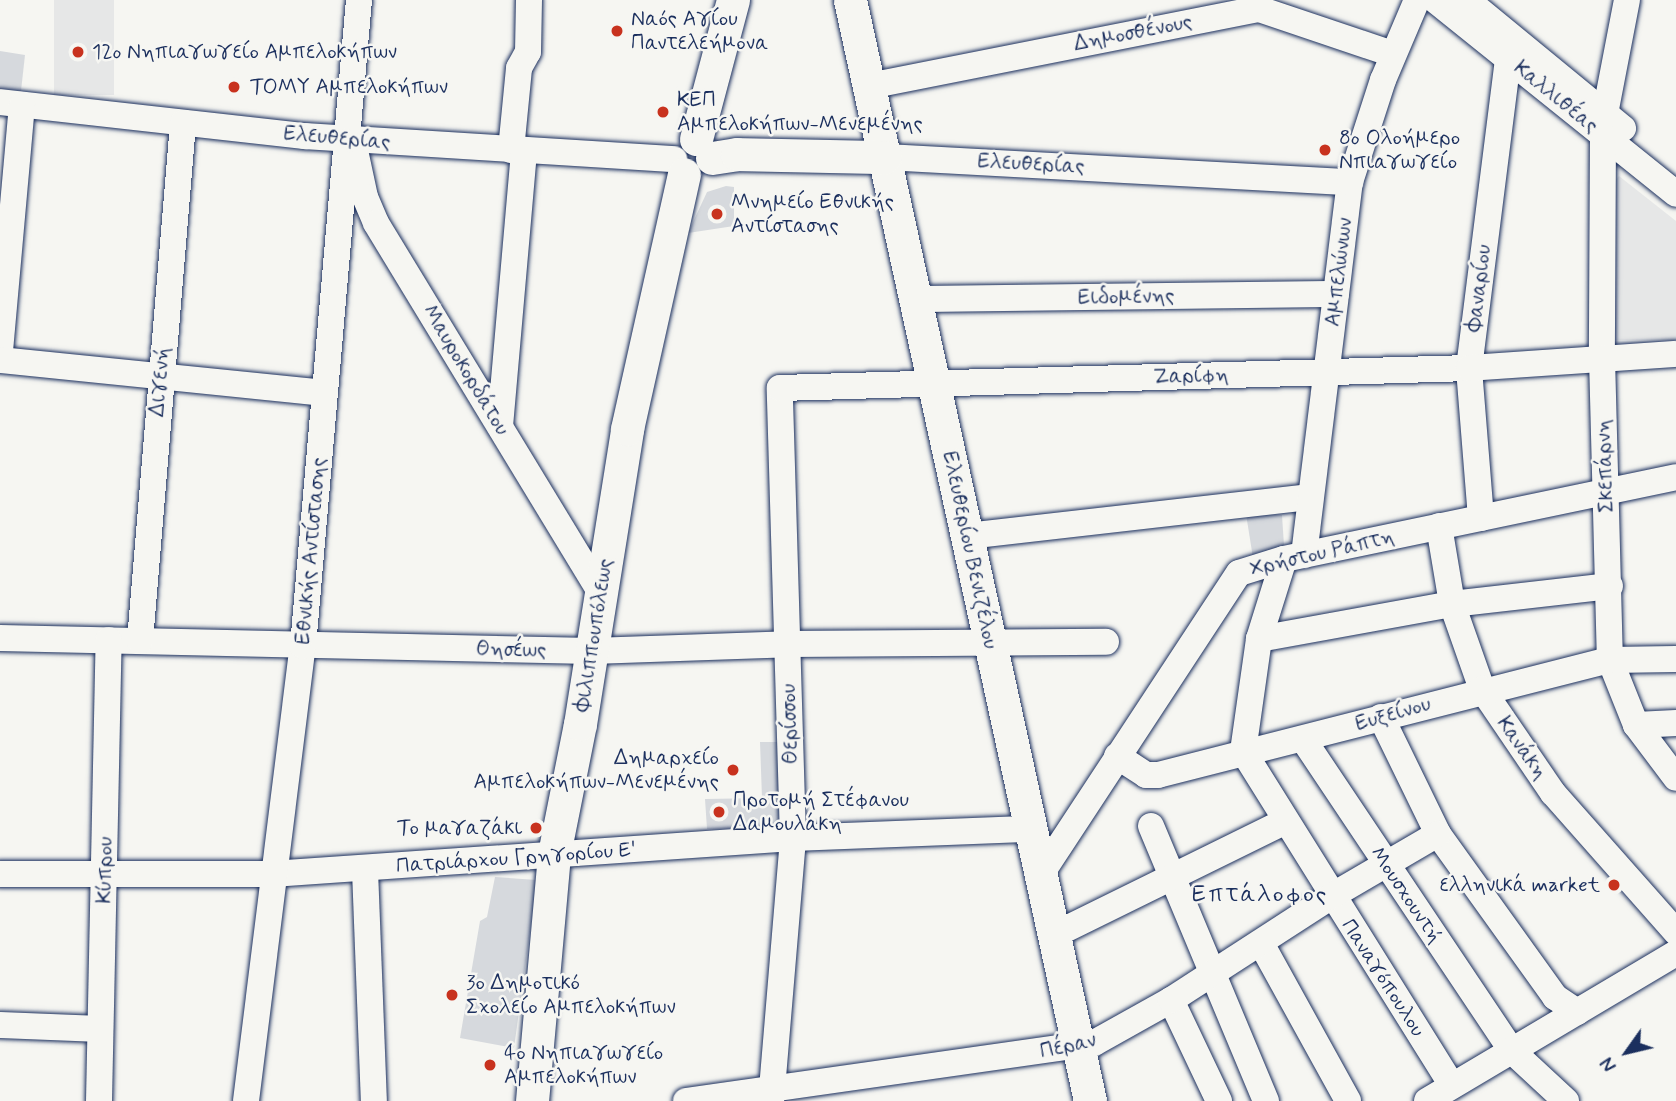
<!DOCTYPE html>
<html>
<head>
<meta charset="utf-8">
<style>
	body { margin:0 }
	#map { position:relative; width:1676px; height:1101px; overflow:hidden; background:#f6f6f2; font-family:Mynerve,sans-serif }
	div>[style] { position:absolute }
	.built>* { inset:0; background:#e6e7e7; transform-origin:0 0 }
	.green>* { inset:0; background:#d6d9dd }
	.roads { filter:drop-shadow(0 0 2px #1b2f5e) drop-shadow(0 0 2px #1b2f5e) }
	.minor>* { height:26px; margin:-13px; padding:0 13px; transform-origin:13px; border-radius:13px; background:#f6f6f2 }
	.major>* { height:33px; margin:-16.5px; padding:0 16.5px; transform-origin:16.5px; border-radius:16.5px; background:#f6f6f2 }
	.dots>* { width:19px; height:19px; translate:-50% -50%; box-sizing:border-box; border:4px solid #f6f6f2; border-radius:50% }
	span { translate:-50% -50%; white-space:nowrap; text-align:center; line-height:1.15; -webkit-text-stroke:5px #f6f6f2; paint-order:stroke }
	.poi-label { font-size:21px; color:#1b2f5e }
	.left { translate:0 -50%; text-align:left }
	.right { translate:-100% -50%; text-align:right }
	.street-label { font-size:21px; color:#1b2f5e }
	.quarter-label { font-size:24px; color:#1b2f5e; letter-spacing:2px }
	.north { position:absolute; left:1592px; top:1017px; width:70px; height:70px; -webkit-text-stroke:5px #f6f6f2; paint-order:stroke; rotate:236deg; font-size:19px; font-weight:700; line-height:28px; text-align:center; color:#1b2f5e }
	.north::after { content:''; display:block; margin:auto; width:24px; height:32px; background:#1b2f5e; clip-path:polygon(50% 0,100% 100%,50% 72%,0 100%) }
</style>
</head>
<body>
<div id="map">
	<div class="built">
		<div style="left:54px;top:0;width:60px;height:95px"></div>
		<div style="clip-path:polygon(1619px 176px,1676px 221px,1676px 340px,1610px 340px,1608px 189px)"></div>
	</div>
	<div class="green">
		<div style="clip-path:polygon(0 51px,25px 55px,21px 91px,0 89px)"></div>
		<div style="clip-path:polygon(726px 186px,734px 187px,734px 226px,688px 233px,707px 192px)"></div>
		<div style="clip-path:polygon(1246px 514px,1282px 515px,1284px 546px,1253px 558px)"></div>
		<div style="clip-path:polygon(760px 742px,782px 742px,782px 827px,707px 829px,705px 799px,762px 798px)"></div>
		<div style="clip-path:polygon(495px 877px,537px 880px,514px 1048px,460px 1038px,480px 921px,487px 917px)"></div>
	</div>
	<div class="roads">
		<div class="minor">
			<div style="left:1435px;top:0;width:309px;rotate:38.8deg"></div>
			<div style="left:1467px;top:0;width:202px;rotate:39.4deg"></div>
			<div style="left:869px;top:86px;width:398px;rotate:-11.2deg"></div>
			<div style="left:1259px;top:9px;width:141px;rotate:18.6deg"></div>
			<div style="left:0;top:102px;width:307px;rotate:6.4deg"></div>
			<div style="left:305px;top:136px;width:370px;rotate:3.6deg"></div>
			<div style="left:1605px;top:114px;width:116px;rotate:-79.1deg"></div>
			<div style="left:1603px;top:136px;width:222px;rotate:90.3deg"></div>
			<div style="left:1602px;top:358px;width:302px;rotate:88.5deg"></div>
			<div style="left:1610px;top:660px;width:70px;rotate:68.2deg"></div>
			<div style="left:1636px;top:725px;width:66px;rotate:53deg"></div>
			<div style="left:353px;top:141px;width:57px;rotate:77.9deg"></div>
			<div style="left:365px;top:197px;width:28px;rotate:67deg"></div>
			<div style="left:376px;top:223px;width:431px;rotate:58.7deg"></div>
			<div style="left:511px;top:150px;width:82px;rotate:-84.4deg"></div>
			<div style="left:519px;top:68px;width:18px;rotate:-61deg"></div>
			<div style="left:528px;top:52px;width:52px;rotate:-88.9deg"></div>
			<div style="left:885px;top:157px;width:466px;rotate:3.1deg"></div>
			<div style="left:916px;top:299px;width:420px;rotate:-0.7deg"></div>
			<div style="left:0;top:351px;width:247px;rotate:-84.9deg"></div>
			<div style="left:0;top:360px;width:326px;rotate:5.8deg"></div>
			<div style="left:500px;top:426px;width:277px;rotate:-85deg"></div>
			<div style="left:1481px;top:518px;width:150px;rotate:-94.6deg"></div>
			<div style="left:1469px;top:368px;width:312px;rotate:-82.8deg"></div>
			<div style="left:1439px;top:526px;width:79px;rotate:80.5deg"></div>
			<div style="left:1452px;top:604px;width:90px;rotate:70.6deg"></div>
			<div style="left:1482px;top:689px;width:126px;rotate:55.7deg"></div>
			<div style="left:1553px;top:793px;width:186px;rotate:48.5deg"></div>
			<div style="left:967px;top:536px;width:344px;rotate:-6.5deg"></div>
			<div style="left:1304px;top:555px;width:376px;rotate:-83deg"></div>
			<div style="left:1350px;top:182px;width:107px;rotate:-72.1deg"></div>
			<div style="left:1383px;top:80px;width:87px;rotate:-67deg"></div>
			<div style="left:1284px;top:559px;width:84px;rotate:107.4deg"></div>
			<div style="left:1259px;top:639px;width:113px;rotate:98.1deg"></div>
			<div style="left:1243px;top:751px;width:394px;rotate:58deg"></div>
			<div style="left:0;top:638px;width:592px;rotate:1.26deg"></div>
			<div style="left:592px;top:651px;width:196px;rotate:-2deg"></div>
			<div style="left:788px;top:644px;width:318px;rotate:-0.4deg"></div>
			<div style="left:1259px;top:639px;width:196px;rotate:-10.3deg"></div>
			<div style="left:1452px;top:604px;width:159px;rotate:-6.5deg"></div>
			<div style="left:140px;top:641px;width:520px;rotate:-85.25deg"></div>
			<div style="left:1381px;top:717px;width:130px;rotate:64deg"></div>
			<div style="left:1438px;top:834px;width:201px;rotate:54.3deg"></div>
			<div style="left:1555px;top:997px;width:27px;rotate:34deg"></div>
			<div style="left:1636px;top:725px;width:40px;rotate:-2.9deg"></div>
			<div style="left:1303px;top:739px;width:374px;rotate:56.2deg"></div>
			<div style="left:1511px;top:1050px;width:75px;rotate:42.8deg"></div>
			<div style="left:1117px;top:756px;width:35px;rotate:33deg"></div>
			<div style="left:1146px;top:775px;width:12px"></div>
			<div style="left:1158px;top:775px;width:466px;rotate:-14.3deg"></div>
			<div style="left:1610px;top:660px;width:66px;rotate:-0.9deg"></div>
			<div style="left:1151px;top:826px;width:298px;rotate:67.3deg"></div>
			<div style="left:365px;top:870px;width:231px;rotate:87.8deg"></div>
			<div style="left:0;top:874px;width:272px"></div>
			<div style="left:272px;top:874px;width:522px;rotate:-3.95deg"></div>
			<div style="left:793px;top:838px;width:238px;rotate:-2.2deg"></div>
			<div style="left:1041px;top:874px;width:360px;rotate:-56.7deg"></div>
			<div style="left:1239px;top:573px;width:47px;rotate:-17.3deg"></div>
			<div style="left:1284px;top:559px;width:400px;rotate:-11.8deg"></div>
			<div style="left:1054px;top:935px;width:256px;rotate:-26.2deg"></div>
			<div style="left:1262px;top:945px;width:178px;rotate:61.1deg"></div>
			<div style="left:1171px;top:1000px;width:112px;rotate:64.6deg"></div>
			<div style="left:0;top:1025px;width:100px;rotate:2.3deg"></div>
			<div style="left:99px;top:1101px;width:461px;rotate:-88.8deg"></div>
			<div style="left:246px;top:1101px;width:459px;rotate:-82.9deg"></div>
			<div style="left:303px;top:646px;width:648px;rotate:-85.05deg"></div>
			<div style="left:686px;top:1101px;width:412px;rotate:-8.1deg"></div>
			<div style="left:1094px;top:1043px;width:88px;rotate:-29.2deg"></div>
			<div style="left:1171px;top:1000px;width:189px;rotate:-32.9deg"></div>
			<div style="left:1330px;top:897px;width:125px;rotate:-30.3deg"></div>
			<div style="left:771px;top:1101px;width:264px;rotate:-85.2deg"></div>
			<div style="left:793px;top:838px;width:450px;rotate:-91.7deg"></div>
			<div style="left:780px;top:388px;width:689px;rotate:-1.66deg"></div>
			<div style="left:1469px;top:368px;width:207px;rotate:-3.9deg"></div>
			<div style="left:1427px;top:1101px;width:290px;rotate:-30.7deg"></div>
		</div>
		<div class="major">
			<div style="left:850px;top:0;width:1127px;rotate:77.7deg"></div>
			<div style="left:696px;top:139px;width:144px;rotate:-75.1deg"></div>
			<div style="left:712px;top:158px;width:25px;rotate:-9deg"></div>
			<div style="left:737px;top:154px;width:148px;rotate:1.2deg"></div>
			<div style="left:532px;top:1101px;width:248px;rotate:-84.9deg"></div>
			<div style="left:554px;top:854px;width:133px;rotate:-78.7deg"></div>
			<div style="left:580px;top:724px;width:299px;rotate:-80.9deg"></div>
			<div style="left:627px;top:429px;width:261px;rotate:-77.4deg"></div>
		</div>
	</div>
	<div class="dots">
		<div style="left:617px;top:31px;background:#c8321e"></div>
		<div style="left:78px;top:52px;background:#c8321e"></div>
		<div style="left:234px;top:87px;background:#c8321e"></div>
		<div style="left:663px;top:112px;background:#c8321e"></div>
		<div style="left:1325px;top:150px;background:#c8321e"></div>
		<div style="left:717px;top:214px;background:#c8321e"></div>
		<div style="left:733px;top:770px;background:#c8321e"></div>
		<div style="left:719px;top:812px;background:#c8321e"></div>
		<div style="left:536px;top:828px;background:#c8321e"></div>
		<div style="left:1614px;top:885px;background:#c8321e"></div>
		<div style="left:452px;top:995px;background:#c8321e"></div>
		<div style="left:490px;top:1065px;background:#c8321e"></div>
	</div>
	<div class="poi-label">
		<span class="left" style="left:631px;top:31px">Ναός Αγίου<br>Παντελεήμονα</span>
		<span class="left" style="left:92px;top:52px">12o Νηπιαγωγείο Αμπελοκήπων</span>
		<span class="left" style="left:250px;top:87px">ΤΟΜΥ Αμπελοκήπων</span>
		<span class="left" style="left:677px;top:112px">ΚΕΠ<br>Αμπελοκήπων-Μενεμένης</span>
		<span class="left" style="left:1339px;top:150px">8o Ολοήμερο<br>Νπιαγωγείο</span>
		<span class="left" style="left:731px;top:214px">Μνημείο Εθνικής<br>Αντίστασης</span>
		<span class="right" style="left:719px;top:770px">Δημαρχείο<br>Αμπελοκήπων-Μενεμένης</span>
		<span class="left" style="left:733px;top:812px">Προτομή Στέφανου<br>Δαμουλάκη</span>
		<span class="right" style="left:522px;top:828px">Το μαγαζάκι</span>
		<span class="right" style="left:1600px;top:885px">ελληνικά market</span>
		<span class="left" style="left:466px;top:995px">3ο Δημοτικό<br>Σχολείο Αμπελοκήπων</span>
		<span class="left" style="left:504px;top:1065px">4ο Νηπιαγωγείο<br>Αμπελοκήπων</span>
	</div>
	<div class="street-label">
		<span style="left:1133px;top:33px;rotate:-11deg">Δημοσθένους</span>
		<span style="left:1556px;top:97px;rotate:39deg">Καλλιθέας</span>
		<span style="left:337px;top:138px;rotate:5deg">Ελευθερίας</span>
		<span style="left:1031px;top:164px;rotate:3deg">Ελευθερίας</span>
		<span style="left:1339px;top:272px;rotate:-83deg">Αμπελώνων</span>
		<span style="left:1479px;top:288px;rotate:-83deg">Φαναρίου</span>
		<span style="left:1126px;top:297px;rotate:-1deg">Ειδομένης</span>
		<span style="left:466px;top:370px;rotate:59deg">Μαυροκορδάτου</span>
		<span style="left:1191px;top:376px;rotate:-1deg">Ζαρίφη</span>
		<span style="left:160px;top:382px;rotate:-85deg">Διγενή</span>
		<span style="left:1605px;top:466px;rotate:-92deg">Σκεπάρνη</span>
		<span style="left:970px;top:550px;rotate:78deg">Ελευθερίου Βενιζέλου</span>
		<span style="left:311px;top:551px;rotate:-85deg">Εθνικής Αντίστασης</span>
		<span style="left:1322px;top:553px;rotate:-13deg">Χρήστου Ράπτη</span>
		<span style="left:594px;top:635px;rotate:-81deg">Φιλιππουπόλεως</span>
		<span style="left:511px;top:650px;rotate:1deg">Θησέως</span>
		<span style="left:1393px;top:714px;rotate:-16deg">Ευξείνου</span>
		<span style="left:790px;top:724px;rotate:-92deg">Θερίσσου</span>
		<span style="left:1522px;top:748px;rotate:55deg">Κανάκη</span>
		<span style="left:516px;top:858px;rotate:-4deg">Πατριάρχου Γρηγορίου Ε'</span>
		<span style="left:105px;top:870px;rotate:-89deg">Κύπρου</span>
		<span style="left:1406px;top:895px;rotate:56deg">Μουσχουντή</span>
		<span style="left:1383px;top:978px;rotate:57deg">Παναγόπουλου</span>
		<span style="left:1068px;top:1046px;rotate:-13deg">Πέραν</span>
	</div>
	<div class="quarter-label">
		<span style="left:1260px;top:895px">Επτάλοφος</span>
	</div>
	<div class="north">N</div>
</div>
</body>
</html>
